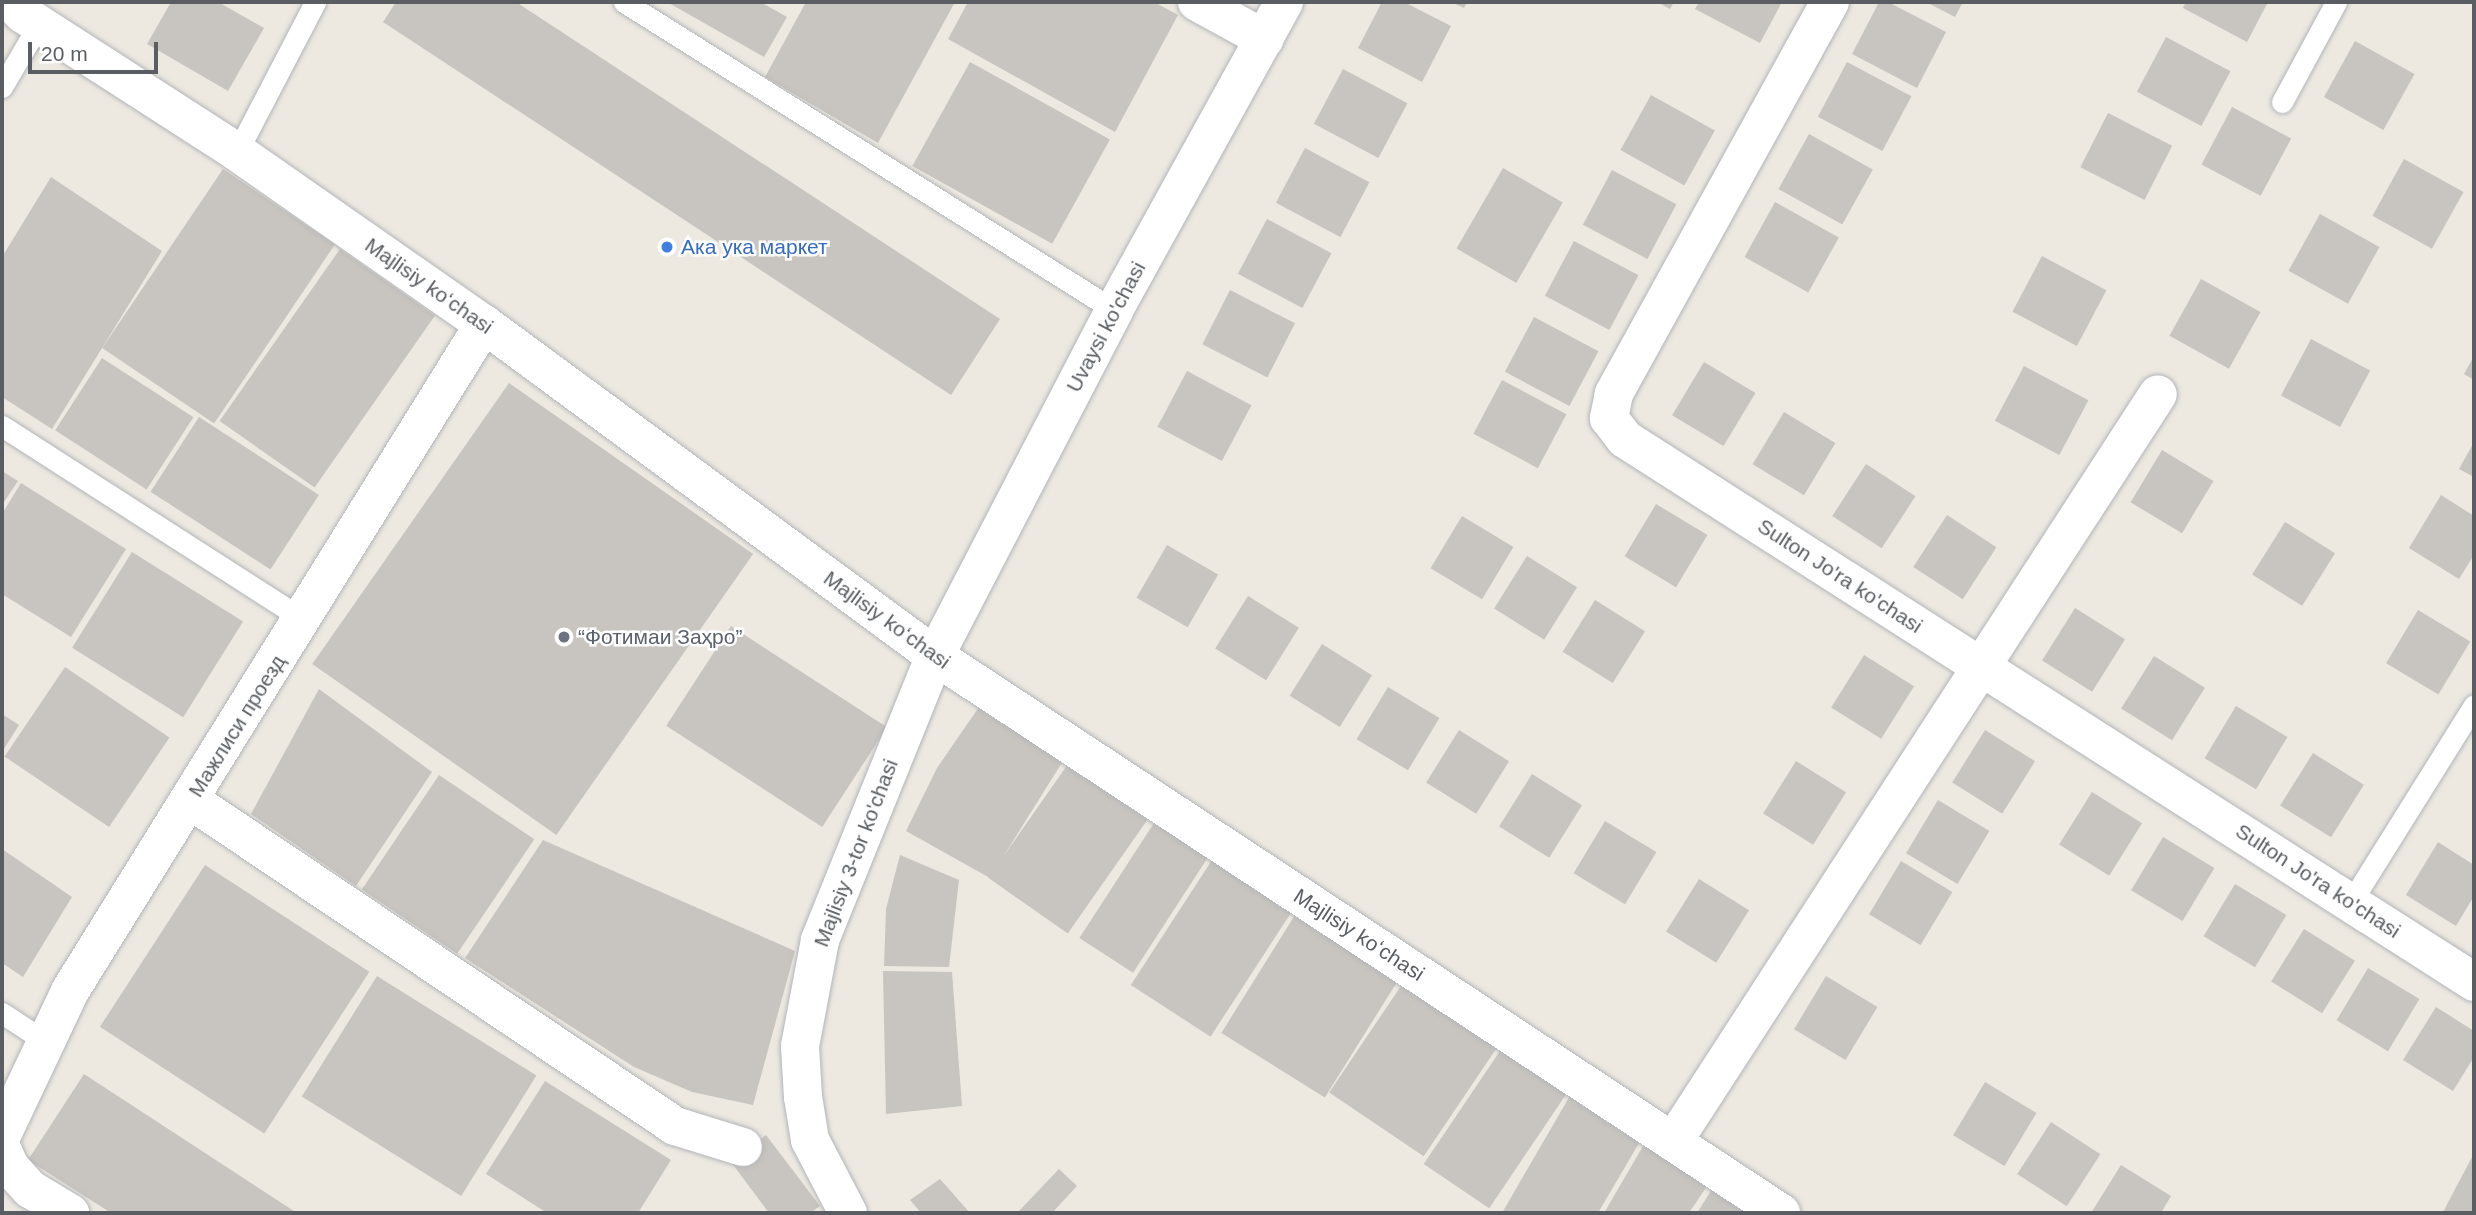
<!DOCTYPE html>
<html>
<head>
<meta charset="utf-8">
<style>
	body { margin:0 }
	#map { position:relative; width:2476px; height:1215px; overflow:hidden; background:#ede9e1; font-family:Arial,sans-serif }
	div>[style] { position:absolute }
	.building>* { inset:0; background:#c8c4bf; transform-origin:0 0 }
	.roads { filter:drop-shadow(0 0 2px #b2b5b9) drop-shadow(0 0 2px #b2b5b9) }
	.service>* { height:21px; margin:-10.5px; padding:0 10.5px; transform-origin:10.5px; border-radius:10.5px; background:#fff }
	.minor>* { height:38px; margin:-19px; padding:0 19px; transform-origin:19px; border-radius:19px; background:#fff }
	.dots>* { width:19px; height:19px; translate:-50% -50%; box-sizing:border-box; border:4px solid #fff; border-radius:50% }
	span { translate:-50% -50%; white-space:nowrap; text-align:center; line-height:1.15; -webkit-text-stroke:5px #fff; paint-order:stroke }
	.shop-label { font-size:21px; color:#366cbe }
	.left { translate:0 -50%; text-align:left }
	.street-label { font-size:21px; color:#5a5e62 }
	.worship-label { font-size:21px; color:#5b616d }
	.frame { position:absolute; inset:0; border:4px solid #5a5e62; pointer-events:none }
	.scale { position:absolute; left:28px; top:42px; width:130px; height:32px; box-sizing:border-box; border:4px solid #5a5e62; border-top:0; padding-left:9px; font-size:21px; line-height:24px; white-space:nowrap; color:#5a5e62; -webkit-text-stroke:5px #fff; paint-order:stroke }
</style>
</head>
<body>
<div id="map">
	<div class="building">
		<div style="clip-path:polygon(171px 2px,218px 2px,264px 28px,228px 91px,147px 44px)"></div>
		<div style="clip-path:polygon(396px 2px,516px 2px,1000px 319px,951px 395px,383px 22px)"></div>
		<div style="clip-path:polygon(667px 2px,760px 2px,787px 17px,764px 57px)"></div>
		<div style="clip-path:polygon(806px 2px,955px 2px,878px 143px,765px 77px)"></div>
		<div style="clip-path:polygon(968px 2px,1154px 2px,1178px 15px,1115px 132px,948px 39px)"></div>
		<div style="clip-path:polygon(1382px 2px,1404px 2px,1451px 26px,1422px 82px,1358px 48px)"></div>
		<div style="clip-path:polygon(1451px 2px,1467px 2px,1464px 8px)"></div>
		<div style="clip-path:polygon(1657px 2px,1674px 2px,1670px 9px)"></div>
		<div style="clip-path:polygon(1699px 2px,1782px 2px,1760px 43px,1695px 9px)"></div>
		<div style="clip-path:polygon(1879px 2px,1888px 2px,1946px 32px,1917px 88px,1852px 54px)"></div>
		<div style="clip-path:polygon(1926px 2px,1963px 2px,1955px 17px)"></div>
		<div style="clip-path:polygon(2186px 2px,2268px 2px,2247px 42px,2183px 8px)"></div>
		<div style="left:2166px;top:37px;width:73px;height:62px;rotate:28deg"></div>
		<div style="left:2355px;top:41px;width:68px;height:64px;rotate:29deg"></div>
		<div style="left:970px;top:62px;width:160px;height:119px;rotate:29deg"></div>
		<div style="left:1847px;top:62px;width:73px;height:62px;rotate:28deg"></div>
		<div style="left:1343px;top:69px;width:73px;height:62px;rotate:28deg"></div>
		<div style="left:1651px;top:95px;width:73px;height:63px;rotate:29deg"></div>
		<div style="left:2232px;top:107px;width:67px;height:65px;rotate:28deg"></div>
		<div style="left:2108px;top:113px;width:72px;height:61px;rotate:27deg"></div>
		<div style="left:1809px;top:134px;width:73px;height:63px;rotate:29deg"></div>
		<div style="left:1305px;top:148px;width:73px;height:62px;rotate:28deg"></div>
		<div style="left:2404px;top:159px;width:68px;height:65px;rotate:29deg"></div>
		<div style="left:1503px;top:168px;width:69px;height:93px;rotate:30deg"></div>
		<div style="left:223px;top:169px;width:135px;height:216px;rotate:34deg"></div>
		<div style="left:1612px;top:170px;width:73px;height:62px;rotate:28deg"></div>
		<div style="clip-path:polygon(51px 177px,162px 251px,52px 429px,2px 397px,2px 257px)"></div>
		<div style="left:1775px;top:202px;width:73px;height:63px;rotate:29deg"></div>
		<div style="left:2320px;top:214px;width:68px;height:65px;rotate:29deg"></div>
		<div style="left:1267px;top:219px;width:73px;height:62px;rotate:28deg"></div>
		<div style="left:1574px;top:241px;width:73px;height:62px;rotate:28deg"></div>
		<div style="left:340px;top:249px;width:116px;height:210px;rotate:35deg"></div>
		<div style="left:2042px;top:256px;width:73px;height:63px;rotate:28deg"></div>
		<div style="left:2201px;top:279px;width:68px;height:65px;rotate:29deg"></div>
		<div style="left:1230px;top:290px;width:73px;height:61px;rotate:27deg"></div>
		<div style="left:1534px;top:317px;width:73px;height:62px;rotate:28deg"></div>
		<div style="left:2311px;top:339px;width:67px;height:64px;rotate:28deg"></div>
		<div style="clip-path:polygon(2474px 356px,2474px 380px,2464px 374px)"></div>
		<div style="left:102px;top:358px;width:109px;height:86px;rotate:33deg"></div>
		<div style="left:1704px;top:362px;width:60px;height:62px;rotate:31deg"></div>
		<div style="left:2024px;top:366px;width:73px;height:62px;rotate:28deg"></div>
		<div style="left:1187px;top:371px;width:73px;height:63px;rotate:28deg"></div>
		<div style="left:1502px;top:380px;width:73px;height:61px;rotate:28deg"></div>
		<div style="left:509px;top:383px;width:298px;height:343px;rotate:35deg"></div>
		<div style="left:1784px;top:412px;width:60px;height:61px;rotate:31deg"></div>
		<div style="left:199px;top:417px;width:143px;height:89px;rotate:33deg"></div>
		<div style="clip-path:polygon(2474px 442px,2474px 477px,2459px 469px)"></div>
		<div style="left:2162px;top:450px;width:60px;height:61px;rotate:31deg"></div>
		<div style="left:1866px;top:464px;width:59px;height:62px;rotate:33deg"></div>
		<div style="clip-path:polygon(2px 471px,18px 481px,2px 505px)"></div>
		<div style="clip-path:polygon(21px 483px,126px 549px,71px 637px,2px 594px,2px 514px)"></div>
		<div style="clip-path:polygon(2441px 495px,2474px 516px,2474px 555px,2459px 579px,2409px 548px)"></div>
		<div style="left:1656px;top:504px;width:60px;height:61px;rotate:31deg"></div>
		<div style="left:1947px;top:515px;width:59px;height:62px;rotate:33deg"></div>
		<div style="left:1462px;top:516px;width:60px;height:61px;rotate:31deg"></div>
		<div style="left:2285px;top:522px;width:59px;height:62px;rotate:32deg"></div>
		<div style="left:1167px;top:545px;width:59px;height:61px;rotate:30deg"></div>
		<div style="left:132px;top:552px;width:131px;height:113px;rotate:32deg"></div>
		<div style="left:1527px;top:556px;width:59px;height:62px;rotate:32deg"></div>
		<div style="left:1248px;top:596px;width:60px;height:62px;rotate:32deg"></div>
		<div style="left:1595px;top:600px;width:59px;height:61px;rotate:32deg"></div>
		<div style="left:2075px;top:608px;width:59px;height:62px;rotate:32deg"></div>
		<div style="left:2418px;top:610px;width:61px;height:62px;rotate:31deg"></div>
		<div style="left:731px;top:626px;width:186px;height:119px;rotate:33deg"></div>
		<div style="left:1322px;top:644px;width:59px;height:61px;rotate:32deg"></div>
		<div style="left:1864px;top:655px;width:59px;height:62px;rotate:32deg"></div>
		<div style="left:2154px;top:656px;width:60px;height:62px;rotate:32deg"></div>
		<div style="left:65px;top:667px;width:126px;height:108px;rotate:34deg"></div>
		<div style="left:1388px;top:687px;width:60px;height:61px;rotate:31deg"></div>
		<div style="clip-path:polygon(319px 689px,432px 772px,356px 886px,251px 814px)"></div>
		<div style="left:2236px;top:706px;width:60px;height:61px;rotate:31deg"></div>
		<div style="clip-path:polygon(979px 707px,1063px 761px,990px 878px,906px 831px,937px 768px)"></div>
		<div style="clip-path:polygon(2px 714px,19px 725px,2px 752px)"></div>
		<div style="left:1459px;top:730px;width:59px;height:62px;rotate:32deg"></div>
		<div style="left:1985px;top:730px;width:59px;height:62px;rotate:32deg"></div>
		<div style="left:2313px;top:753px;width:60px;height:62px;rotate:32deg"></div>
		<div style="left:1796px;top:761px;width:59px;height:62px;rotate:32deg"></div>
		<div style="left:1068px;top:764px;width:97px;height:139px;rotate:35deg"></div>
		<div style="left:1532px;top:774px;width:59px;height:62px;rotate:32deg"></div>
		<div style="left:439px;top:775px;width:115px;height:138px;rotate:34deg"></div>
		<div style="left:2092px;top:792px;width:59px;height:62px;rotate:32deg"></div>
		<div style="left:1938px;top:800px;width:60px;height:62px;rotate:31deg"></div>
		<div style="left:1605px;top:821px;width:60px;height:61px;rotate:31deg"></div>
		<div style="left:1154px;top:823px;width:64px;height:137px;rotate:33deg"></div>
		<div style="left:2163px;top:837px;width:60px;height:62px;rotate:31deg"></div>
		<div style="clip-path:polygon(543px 840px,795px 951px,753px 1105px,692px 1092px,634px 1067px,465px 958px)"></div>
		<div style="clip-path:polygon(2438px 842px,2474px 865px,2474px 896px,2456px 926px,2406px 895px)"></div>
		<div style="clip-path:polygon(2px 849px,72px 897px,23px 977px,2px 963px)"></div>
		<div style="clip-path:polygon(900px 855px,959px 880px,949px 967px,884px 966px,886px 909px)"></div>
		<div style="left:1212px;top:860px;width:95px;height:149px;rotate:33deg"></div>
		<div style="left:1901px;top:861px;width:60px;height:62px;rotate:31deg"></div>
		<div style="left:205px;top:865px;width:196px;height:193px;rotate:33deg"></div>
		<div style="left:1699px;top:879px;width:59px;height:62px;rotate:32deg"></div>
		<div style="left:2235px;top:884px;width:60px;height:61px;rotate:31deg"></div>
		<div style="left:1295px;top:915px;width:122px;height:139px;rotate:32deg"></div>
		<div style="left:2304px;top:929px;width:60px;height:62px;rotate:32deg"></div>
		<div style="left:2368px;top:968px;width:60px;height:61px;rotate:31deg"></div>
		<div style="clip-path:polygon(883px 971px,952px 972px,962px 1106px,886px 1114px)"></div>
		<div style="left:377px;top:976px;width:188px;height:142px;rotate:32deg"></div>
		<div style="left:1826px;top:976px;width:60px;height:62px;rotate:31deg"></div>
		<div style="left:1403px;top:983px;width:114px;height:132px;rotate:34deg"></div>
		<div style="clip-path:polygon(2436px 1007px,2474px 1031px,2474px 1057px,2453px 1091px,2403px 1060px)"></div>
		<div style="left:1502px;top:1048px;width:79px;height:140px;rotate:34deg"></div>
		<div style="clip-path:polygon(84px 1074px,297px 1213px,111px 1213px,28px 1160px)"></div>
		<div style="clip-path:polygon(545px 1081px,671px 1160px,638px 1213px,547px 1213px,486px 1174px)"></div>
		<div style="left:1985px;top:1082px;width:60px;height:62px;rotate:31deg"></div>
		<div style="clip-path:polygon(1571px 1094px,1642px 1138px,1598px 1213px,1502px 1213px)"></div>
		<div style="left:2051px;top:1122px;width:59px;height:62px;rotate:33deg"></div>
		<div style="clip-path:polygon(766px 1135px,820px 1206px,810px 1213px,769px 1213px,731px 1162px)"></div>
		<div style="clip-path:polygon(1646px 1141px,1711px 1180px,1689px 1213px,1604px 1213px)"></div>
		<div style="clip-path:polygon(2472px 1157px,2474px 1213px,2444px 1213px,2443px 1212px)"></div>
		<div style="clip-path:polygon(2121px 1165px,2171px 1196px,2161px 1213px,2091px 1213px)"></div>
		<div style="clip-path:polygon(1059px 1169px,1077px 1186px,1052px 1213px,1017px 1213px)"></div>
		<div style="clip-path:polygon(940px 1179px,970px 1213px,921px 1213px,910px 1200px)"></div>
		<div style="clip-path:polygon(1716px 1183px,1762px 1213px,1697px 1213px)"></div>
	</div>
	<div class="roads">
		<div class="service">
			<div style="left:624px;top:2px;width:579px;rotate:32.15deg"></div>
			<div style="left:2px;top:87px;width:73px;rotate:-59.6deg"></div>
			<div style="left:2282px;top:102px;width:114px;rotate:-61.6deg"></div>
			<div style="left:237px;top:152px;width:169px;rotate:-62.5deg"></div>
			<div style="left:2px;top:426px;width:359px;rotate:32.7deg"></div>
			<div style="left:2351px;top:902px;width:232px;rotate:-58deg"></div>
			<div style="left:2px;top:1013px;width:49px;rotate:33.4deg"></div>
		</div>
		<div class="minor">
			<div style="left:11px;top:2px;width:17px;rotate:45deg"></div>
			<div style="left:23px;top:14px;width:255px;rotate:32.8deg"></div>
			<div style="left:237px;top:152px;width:301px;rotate:34.9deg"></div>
			<div style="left:484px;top:324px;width:560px;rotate:36.36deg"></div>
			<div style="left:935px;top:656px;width:1013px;rotate:33.36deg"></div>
			<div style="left:1197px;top:2px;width:77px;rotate:28.6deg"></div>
			<div style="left:1830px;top:2px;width:448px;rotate:118.9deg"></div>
			<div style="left:1614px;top:394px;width:25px;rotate:102deg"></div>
			<div style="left:1609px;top:418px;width:26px;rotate:53deg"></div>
			<div style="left:1625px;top:439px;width:1008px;rotate:32.6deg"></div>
			<div style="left:190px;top:800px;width:584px;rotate:33.91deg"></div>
			<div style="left:675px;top:1126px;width:71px;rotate:17.2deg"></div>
			<div style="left:2px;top:1135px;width:159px;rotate:-64.7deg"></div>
			<div style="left:70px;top:991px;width:785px;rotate:-58.17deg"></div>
			<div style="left:1673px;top:1142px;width:891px;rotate:-57.04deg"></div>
			<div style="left:2px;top:1149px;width:20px;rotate:66deg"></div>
			<div style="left:10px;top:1167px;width:30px;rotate:48deg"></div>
			<div style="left:30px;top:1189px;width:47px;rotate:31deg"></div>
			<div style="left:848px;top:1213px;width:82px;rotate:-117.5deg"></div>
			<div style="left:810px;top:1140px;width:44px;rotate:-99.2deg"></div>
			<div style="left:803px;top:1097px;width:51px;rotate:-93.4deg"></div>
			<div style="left:800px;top:1046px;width:108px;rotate:-79.3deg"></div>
			<div style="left:820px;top:940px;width:306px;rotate:-68deg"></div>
			<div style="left:935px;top:656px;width:390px;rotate:-62.6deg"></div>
			<div style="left:1114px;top:310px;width:352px;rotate:-61.1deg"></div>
		</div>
	</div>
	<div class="dots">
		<div style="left:667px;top:247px;background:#3f7fe0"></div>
		<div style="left:564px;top:637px;background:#6b7280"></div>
	</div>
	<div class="shop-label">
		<span class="left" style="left:681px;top:247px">Ака ука маркет</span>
	</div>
	<div class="street-label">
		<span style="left:429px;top:286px;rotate:35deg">Majlisiy koʻchasi</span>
		<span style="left:1106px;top:327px;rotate:-62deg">Uvaysi ko'chasi</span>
		<span style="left:1840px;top:576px;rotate:33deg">Sulton Jo'ra ko'chasi</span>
		<span style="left:887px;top:620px;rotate:36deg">Majlisiy koʻchasi</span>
		<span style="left:237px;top:726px;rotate:-58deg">Мажлиси проезд</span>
		<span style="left:856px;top:853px;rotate:-69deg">Majlisiy 3-tor ko'chasi</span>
		<span style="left:2318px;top:881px;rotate:33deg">Sulton Jo'ra ko'chasi</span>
		<span style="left:1359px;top:935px;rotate:33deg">Majlisiy koʻchasi</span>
	</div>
	<div class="worship-label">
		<span class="left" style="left:578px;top:637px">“Фотимаи Заҳро”</span>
	</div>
	<div class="frame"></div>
	<div class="scale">20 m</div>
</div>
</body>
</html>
